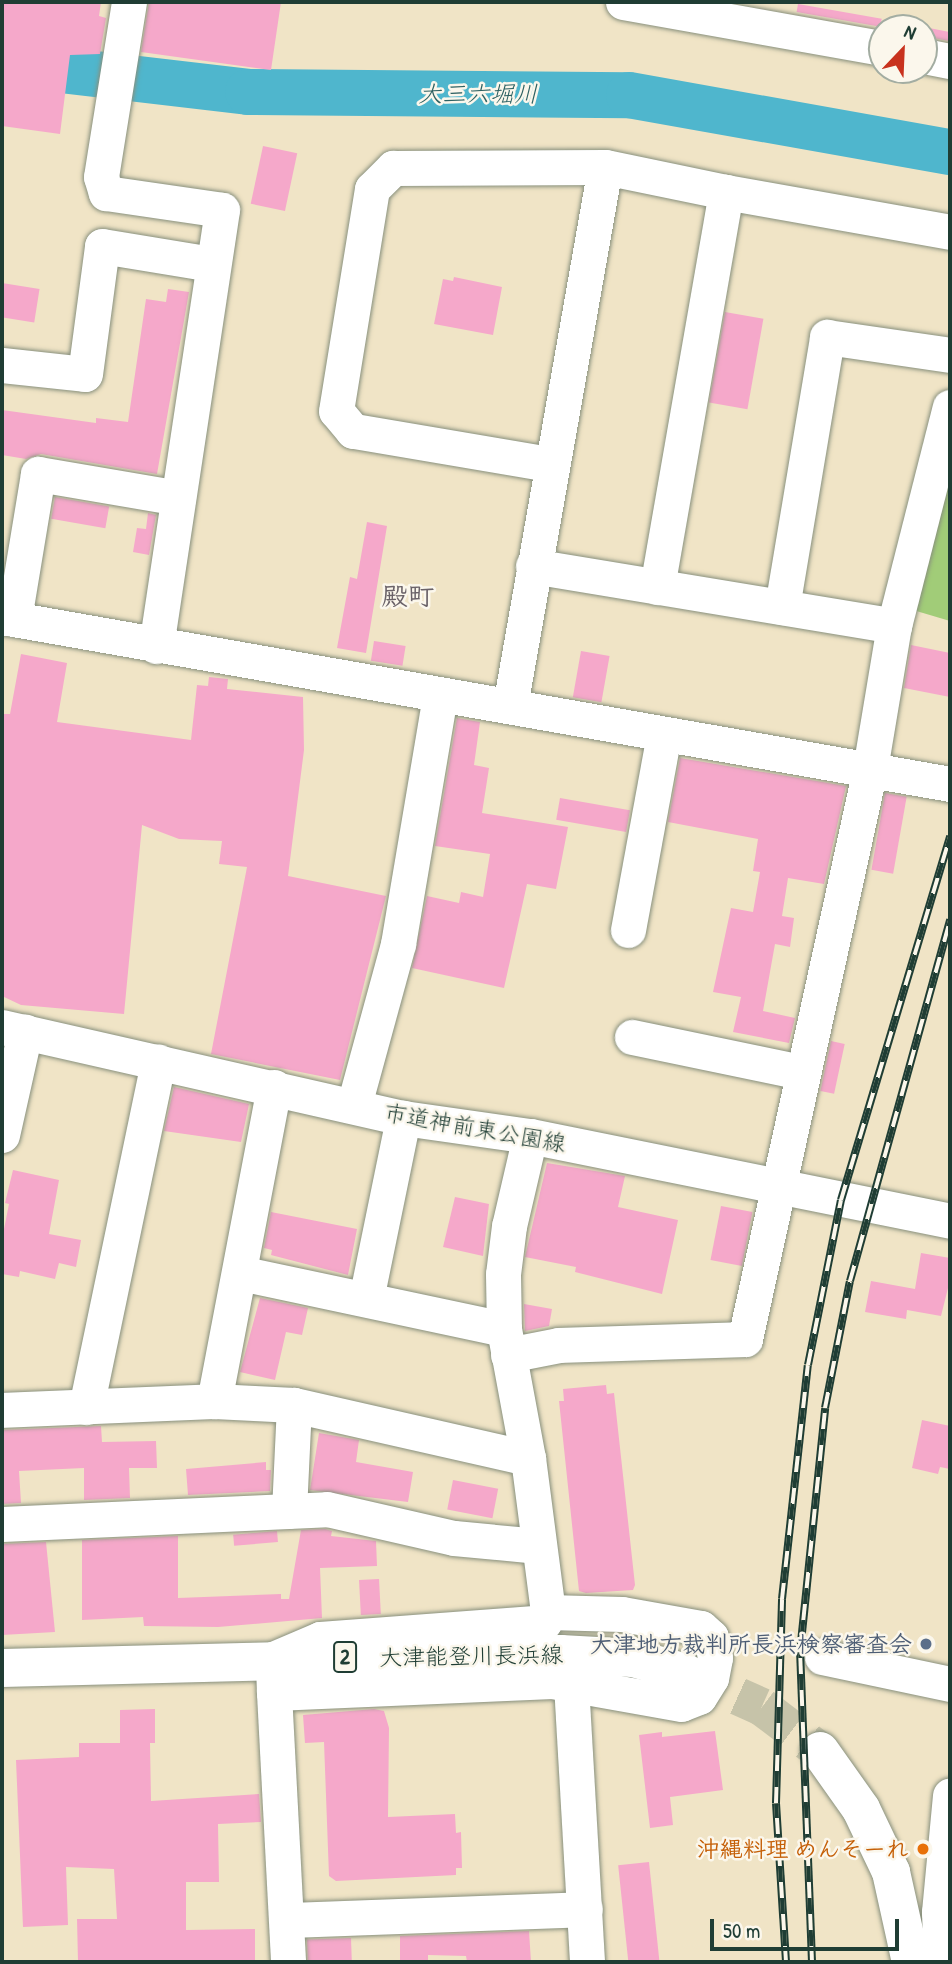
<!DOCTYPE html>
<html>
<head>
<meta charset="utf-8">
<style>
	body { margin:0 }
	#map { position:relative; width:952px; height:1964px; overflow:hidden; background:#f0e4c6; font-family:"Patrick Hand","Klee One",sans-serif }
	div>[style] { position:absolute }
	.green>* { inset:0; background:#a1cc78 }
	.river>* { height:46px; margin:-23px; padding:0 23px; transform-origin:23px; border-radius:23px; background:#4fb6cd }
	.building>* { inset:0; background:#f5a8ca; transform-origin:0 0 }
	.major-tunnel>* { height:38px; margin-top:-19px; transform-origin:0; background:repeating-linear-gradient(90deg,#c6c3a9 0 38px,transparent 0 57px) }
	.roads { filter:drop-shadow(0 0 2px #88907d) drop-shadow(0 0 2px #88907d) }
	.minor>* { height:35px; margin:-17.5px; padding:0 17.5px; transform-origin:17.5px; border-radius:17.5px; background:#fff }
	.major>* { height:38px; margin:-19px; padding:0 19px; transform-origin:19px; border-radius:19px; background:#fff }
	.rail>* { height:8px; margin-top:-4px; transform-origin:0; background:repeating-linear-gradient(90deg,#fbf7ec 0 16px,#1f3d34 0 32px); box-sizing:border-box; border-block:2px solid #1f3d34 }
	.dots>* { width:19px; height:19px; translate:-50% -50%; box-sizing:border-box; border:4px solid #fbf7ec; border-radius:50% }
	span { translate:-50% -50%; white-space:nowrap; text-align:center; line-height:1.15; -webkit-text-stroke:5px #fbf7ec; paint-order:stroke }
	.shield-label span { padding:2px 5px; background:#fbf7ec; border:2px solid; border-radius:5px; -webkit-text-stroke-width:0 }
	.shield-label { font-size:21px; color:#1f3d34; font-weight:700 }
	.street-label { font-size:23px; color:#1f3d34 }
	.service-label { font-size:23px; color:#4e5e75; font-weight:700 }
	.right { translate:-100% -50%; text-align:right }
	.food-label { font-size:23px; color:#c56008; font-weight:700 }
	.water-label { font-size:24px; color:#2d6162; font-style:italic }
	.quarter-label { font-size:26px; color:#6a6268; font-weight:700 }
	.frame { position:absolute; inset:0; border:4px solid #1f3d34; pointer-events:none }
	.north { position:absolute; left:868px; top:14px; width:70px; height:70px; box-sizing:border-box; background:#fbf7ec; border:2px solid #a3ada2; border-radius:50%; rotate:23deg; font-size:19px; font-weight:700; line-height:28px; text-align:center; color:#1f3d34 }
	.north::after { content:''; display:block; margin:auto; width:24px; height:32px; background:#c8321e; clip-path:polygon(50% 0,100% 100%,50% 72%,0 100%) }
	.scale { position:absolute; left:710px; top:1919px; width:189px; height:32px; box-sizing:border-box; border:4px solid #1f3d34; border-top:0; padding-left:9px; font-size:21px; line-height:24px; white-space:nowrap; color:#1f3d34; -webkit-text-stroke:5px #fbf7ec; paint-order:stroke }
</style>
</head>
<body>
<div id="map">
	<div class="green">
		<div style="clip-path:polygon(950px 463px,950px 621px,913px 610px)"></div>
	</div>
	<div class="river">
		<div style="left:2px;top:63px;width:248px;rotate:6.7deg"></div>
		<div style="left:248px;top:92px;width:381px;rotate:0.5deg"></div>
		<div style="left:629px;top:95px;width:326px;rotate:10.1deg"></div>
	</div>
	<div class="building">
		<div style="clip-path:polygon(2px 2px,101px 2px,99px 16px,106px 18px,100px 54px,70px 55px,60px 134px,2px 126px)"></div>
		<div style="clip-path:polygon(149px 2px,281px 2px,271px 70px,141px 52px)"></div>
		<div style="left:798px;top:4px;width:85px;height:8px;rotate:10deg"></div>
		<div style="left:924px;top:27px;width:26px;height:9px;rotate:11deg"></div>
		<div style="left:263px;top:146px;width:35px;height:59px;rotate:12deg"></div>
		<div style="clip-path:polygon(454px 277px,502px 287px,493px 335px,434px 324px,443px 279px,453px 281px)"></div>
		<div style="left:2px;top:283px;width:38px;height:34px;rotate:9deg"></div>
		<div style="clip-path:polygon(168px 289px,189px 292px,157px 474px,41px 454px,26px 459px,2px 455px,2px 410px,96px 423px,96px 418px,128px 422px,146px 299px,166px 302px)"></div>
		<div style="left:725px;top:312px;width:39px;height:92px;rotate:10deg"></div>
		<div style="left:55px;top:497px;width:55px;height:22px;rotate:10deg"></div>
		<div style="clip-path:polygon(148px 513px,156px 515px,149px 555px,133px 552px,137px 528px,146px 529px)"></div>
		<div style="clip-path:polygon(367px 522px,387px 526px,366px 653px,337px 648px,350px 577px,357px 579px)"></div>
		<div style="left:374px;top:641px;width:32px;height:20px;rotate:9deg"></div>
		<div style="clip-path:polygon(911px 645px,950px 653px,950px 697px,904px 688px)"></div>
		<div style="left:581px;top:651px;width:29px;height:47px;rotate:10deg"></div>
		<div style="clip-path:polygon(21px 654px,67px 663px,57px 722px,191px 740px,197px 685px,208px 686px,209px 677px,228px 679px,227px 689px,303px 697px,304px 750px,288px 876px,386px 896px,340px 1080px,211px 1054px,247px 867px,219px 864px,222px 841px,179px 839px,142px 825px,124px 1014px,21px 1005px,2px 996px,2px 714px,10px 714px)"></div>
		<div style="clip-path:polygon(457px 718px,480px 722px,474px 765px,489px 768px,482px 813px,568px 827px,556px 889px,527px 884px,504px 988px,412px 968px,427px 896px,459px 903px,461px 892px,483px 897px,490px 854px,435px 846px)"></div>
		<div style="clip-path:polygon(680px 758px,846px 786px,824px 884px,788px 878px,782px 916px,794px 918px,790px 947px,775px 944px,763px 1011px,795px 1018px,789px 1043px,733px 1032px,741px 997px,713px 992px,731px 908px,753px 912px,760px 872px,753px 871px,758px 839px,668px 822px)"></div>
		<div style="left:885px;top:793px;width:22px;height:78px;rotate:10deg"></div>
		<div style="left:560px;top:798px;width:71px;height:22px;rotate:10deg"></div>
		<div style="left:831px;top:1041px;width:14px;height:51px;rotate:12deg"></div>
		<div style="clip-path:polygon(174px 1087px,249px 1104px,241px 1142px,164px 1131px)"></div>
		<div style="clip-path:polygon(547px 1163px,625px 1176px,618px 1207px,678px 1220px,662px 1294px,575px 1272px,576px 1267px,525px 1257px)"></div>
		<div style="clip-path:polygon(13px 1170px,59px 1180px,49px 1234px,81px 1240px,76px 1267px,59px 1263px,55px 1279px,20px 1271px,19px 1277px,2px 1274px,2px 1239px,9px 1204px,5px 1203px)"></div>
		<div style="clip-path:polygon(455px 1197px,489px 1204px,483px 1256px,443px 1247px)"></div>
		<div style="left:721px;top:1206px;width:32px;height:55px;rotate:11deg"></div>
		<div style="clip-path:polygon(271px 1212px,357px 1229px,348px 1275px,271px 1255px,272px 1250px,264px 1248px)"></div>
		<div style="clip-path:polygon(921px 1253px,950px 1258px,950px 1280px,941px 1316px,907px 1310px,906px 1319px,865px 1312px,871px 1281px,915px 1289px)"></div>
		<div style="clip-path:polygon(260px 1298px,308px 1308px,302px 1335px,286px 1332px,275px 1380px,240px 1372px)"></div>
		<div style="clip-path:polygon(524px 1304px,552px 1309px,549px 1326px,525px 1331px)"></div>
		<div style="clip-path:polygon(606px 1385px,607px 1394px,614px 1393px,635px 1585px,633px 1590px,586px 1593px,579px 1591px,559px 1401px,564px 1401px,563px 1389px)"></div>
		<div style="clip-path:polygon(922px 1420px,950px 1426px,950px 1469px,940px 1467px,938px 1474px,912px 1468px)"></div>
		<div style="clip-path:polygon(101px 1426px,102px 1442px,156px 1441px,157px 1468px,129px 1468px,130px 1498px,84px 1500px,84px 1468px,19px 1471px,21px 1503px,2px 1504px,2px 1430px)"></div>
		<div style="clip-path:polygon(319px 1433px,359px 1440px,356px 1462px,413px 1472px,408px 1502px,310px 1490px)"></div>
		<div style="clip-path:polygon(266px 1462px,266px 1470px,271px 1470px,270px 1491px,188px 1495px,186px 1469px)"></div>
		<div style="left:453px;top:1480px;width:46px;height:30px;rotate:11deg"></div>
		<div style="clip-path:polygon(325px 1529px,332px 1531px,331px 1536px,376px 1541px,377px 1566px,320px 1568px,322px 1618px,218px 1627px,144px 1626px,143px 1617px,82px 1620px,82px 1540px,178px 1536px,178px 1598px,281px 1594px,281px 1599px,289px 1599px,301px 1530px)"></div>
		<div style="left:277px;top:1531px;width:11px;height:44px;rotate:85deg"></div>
		<div style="clip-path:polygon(46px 1542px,55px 1632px,2px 1635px,2px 1544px)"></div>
		<div style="left:379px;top:1579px;width:35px;height:20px;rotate:87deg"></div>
		<div style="clip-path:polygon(155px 1709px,155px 1743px,150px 1743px,151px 1801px,259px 1794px,261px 1822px,218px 1824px,219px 1882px,186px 1882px,186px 1930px,255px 1929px,255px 1962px,78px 1962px,77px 1919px,117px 1919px,114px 1869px,66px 1867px,68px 1925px,23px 1927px,16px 1760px,79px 1757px,79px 1743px,120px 1743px,120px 1710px)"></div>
		<div style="clip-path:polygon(374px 1709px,384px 1711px,389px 1728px,388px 1817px,455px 1814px,456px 1833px,461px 1832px,462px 1868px,456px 1868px,456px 1875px,336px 1881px,329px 1876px,324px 1742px,305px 1743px,303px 1715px)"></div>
		<div style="clip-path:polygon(715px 1731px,723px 1790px,670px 1797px,673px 1825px,650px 1828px,639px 1735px,662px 1732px,662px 1737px)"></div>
		<div style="left:649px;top:1862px;width:100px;height:31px;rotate:84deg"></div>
		<div style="clip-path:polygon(529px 1931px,531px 1962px,467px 1962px,466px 1956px,428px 1955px,428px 1962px,400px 1962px,400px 1936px)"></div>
		<div style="left:351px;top:1938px;width:24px;height:44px;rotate:88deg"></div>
	</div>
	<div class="major-tunnel">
		<div style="left:686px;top:1673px;width:83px;rotate:24.1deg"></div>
		<div style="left:762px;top:1707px;width:73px;rotate:37.2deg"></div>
	</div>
	<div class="roads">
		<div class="minor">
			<div style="left:129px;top:2px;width:177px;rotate:99.1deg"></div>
			<div style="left:101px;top:177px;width:17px;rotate:73deg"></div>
			<div style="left:106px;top:193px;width:117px;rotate:8.3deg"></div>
			<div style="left:222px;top:210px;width:441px;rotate:98.6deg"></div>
			<div style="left:623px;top:2px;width:263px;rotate:10.1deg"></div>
			<div style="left:924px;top:56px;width:26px;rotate:11deg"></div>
			<div style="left:726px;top:192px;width:228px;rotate:10.1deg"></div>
			<div style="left:2px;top:365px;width:83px;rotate:6.2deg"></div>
			<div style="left:85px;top:374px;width:129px;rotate:-82.4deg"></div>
			<div style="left:102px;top:246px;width:111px;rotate:9.3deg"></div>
			<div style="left:549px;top:464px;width:199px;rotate:-170.4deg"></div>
			<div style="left:353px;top:431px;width:26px;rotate:-130deg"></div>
			<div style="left:336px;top:411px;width:225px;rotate:-80.8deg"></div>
			<div style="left:372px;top:189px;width:30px;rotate:-45deg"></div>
			<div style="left:393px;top:168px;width:212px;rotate:-0.3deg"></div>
			<div style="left:605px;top:167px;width:124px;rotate:11.7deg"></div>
			<div style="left:726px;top:192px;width:401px;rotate:99.9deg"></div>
			<div style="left:533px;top:566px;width:366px;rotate:9.4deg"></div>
			<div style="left:782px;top:607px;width:274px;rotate:-80.5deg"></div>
			<div style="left:827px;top:337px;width:124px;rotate:8.3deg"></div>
			<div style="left:2px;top:617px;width:963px;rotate:9.99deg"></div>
			<div style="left:14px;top:619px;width:147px;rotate:-80.6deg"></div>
			<div style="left:38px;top:474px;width:142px;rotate:9.7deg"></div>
			<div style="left:510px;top:706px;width:547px;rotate:-80deg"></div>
			<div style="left:628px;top:930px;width:199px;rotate:-79.6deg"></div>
			<div style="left:2px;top:1027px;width:411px;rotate:12.8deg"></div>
			<div style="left:403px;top:1118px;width:128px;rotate:8.1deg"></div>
			<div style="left:530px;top:1136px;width:429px;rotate:11.4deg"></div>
			<div style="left:632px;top:1037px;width:173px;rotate:11.7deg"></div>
			<div style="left:274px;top:1087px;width:320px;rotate:100.8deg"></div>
			<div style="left:214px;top:1401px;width:80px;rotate:2.9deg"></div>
			<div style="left:294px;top:1405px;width:106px;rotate:92.7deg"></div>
			<div style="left:354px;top:1105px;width:167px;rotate:-74.7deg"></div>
			<div style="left:398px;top:944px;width:253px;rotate:-80.4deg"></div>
			<div style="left:2px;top:1135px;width:106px;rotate:-77.4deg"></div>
			<div style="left:530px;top:1136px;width:92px;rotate:103.1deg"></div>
			<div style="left:509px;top:1226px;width:48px;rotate:97.1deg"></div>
			<div style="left:503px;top:1274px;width:55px;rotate:89deg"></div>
			<div style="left:504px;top:1329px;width:131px;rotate:79.5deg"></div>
			<div style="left:528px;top:1458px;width:155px;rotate:82.6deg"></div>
			<div style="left:548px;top:1612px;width:74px;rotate:1.5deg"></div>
			<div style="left:622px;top:1614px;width:80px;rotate:10deg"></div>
			<div style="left:701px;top:1628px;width:13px;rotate:42deg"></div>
			<div style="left:711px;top:1637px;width:21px;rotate:79deg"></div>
			<div style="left:715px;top:1658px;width:20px;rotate:101deg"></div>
			<div style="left:711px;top:1678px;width:22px;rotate:122deg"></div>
			<div style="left:699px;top:1697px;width:19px;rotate:159deg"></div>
			<div style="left:681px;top:1704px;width:131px;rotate:-169.9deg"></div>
			<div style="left:552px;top:1681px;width:278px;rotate:177.5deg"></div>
			<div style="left:274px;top:1693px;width:34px;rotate:-92deg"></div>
			<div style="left:273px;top:1659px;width:51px;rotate:-23.1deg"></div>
			<div style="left:320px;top:1639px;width:225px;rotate:-4.3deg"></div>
			<div style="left:544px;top:1622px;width:11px;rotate:-68deg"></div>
			<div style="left:240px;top:1273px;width:270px;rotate:12deg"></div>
			<div style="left:366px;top:1299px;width:185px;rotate:-78.4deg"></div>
			<div style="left:508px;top:1355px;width:52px;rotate:-11.1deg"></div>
			<div style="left:559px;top:1345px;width:186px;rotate:-1.8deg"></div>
			<div style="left:745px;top:1339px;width:584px;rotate:-77.63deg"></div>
			<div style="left:870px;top:769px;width:145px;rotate:-80.5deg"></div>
			<div style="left:894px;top:626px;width:226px;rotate:-75.7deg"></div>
			<div style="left:294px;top:1405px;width:240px;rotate:12.8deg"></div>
			<div style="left:86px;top:1407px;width:353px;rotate:-78.2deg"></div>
			<div style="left:2px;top:1410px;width:212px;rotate:-2.4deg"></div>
			<div style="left:2px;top:1524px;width:325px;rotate:-2.6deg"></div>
			<div style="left:327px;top:1509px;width:130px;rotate:12.9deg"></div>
			<div style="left:454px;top:1538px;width:85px;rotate:5.4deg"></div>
			<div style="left:822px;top:1657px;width:131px;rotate:11.9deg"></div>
			<div style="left:571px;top:1684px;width:278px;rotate:86.7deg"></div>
			<div style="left:274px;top:1693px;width:269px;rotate:87deg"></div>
			<div style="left:287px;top:1920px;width:298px;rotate:-2.1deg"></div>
			<div style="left:941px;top:1962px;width:50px;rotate:-92.3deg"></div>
			<div style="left:939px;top:1912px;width:117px;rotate:-84.6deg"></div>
		</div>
		<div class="major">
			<div style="left:2px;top:1668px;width:559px;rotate:-1.43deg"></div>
			<div style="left:561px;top:1654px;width:72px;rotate:3.2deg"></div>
			<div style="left:633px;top:1658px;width:55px;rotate:15.8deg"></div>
			<div style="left:820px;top:1751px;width:71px;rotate:54.7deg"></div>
			<div style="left:861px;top:1809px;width:70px;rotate:64.5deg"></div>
			<div style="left:891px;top:1872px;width:92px;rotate:77.5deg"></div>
		</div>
	</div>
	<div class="rail">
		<div style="left:786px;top:1962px;width:159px;rotate:-93.6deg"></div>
		<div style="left:776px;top:1803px;width:204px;rotate:-88.3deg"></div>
		<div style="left:782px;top:1599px;width:235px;rotate:-83.7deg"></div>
		<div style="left:808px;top:1365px;width:168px;rotate:-78.7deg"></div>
		<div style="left:841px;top:1200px;width:380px;rotate:-73.3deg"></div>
		<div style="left:812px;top:1962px;width:310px;rotate:-92.2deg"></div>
		<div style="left:800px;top:1652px;width:245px;rotate:-84.1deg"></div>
		<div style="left:825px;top:1408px;width:129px;rotate:-78.9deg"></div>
		<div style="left:850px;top:1281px;width:375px;rotate:-74.5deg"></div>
	</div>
	<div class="dots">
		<div style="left:926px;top:1644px;background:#5c6f8a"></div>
		<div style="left:923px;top:1849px;background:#e8710a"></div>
	</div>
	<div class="shield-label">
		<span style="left:345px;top:1657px">2</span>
	</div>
	<div class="street-label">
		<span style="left:475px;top:1128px;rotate:10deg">市道神前東公園線</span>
		<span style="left:471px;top:1656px;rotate:-1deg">大津能登川長浜線</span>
	</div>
	<div class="service-label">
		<span class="right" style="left:912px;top:1644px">大津地方裁判所長浜検察審査会</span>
	</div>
	<div class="food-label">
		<span class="right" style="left:909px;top:1849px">沖縄料理 めんそーれ</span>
	</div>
	<div class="water-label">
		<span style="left:478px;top:94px">大三六堀川</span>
	</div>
	<div class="quarter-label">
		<span style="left:408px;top:596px">殿町</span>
	</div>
	<div class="frame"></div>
	<div class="north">N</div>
	<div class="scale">50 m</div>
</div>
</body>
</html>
